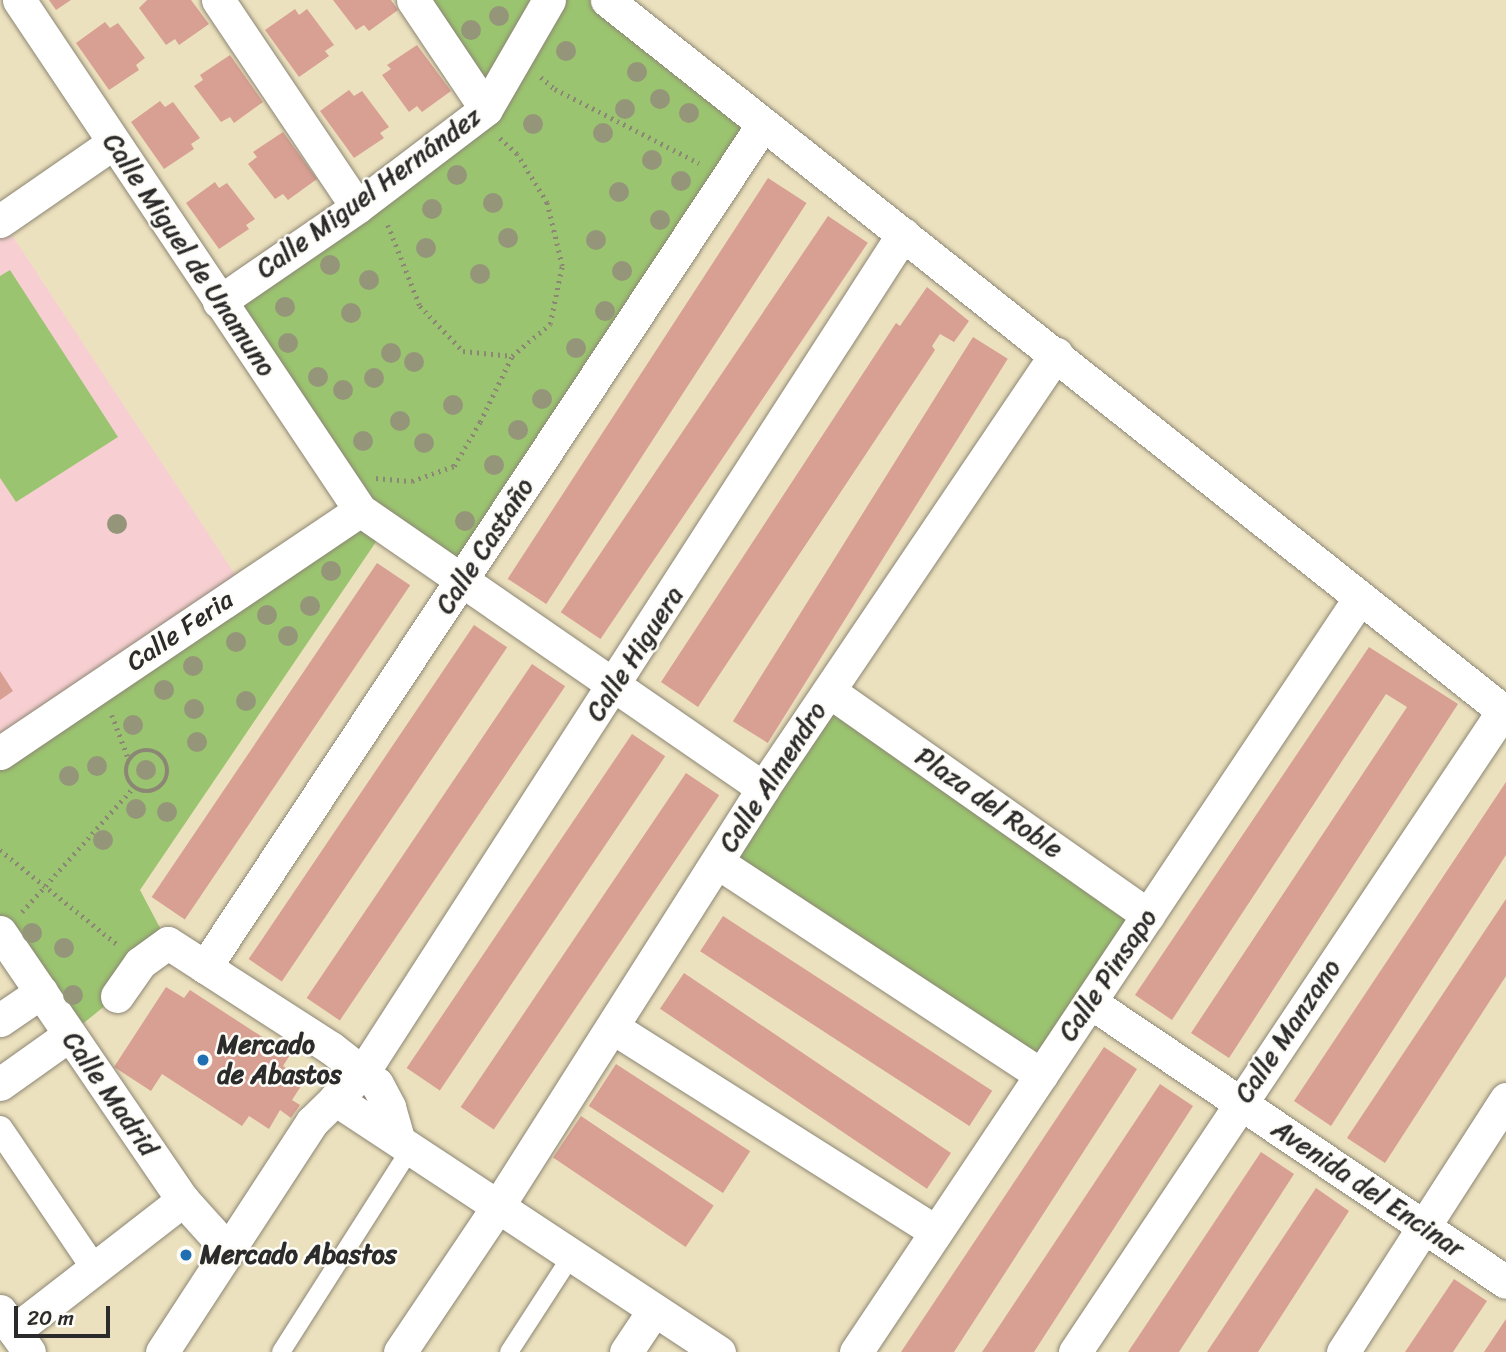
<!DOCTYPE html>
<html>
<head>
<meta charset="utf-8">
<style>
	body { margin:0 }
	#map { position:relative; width:1506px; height:1352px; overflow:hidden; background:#ece1be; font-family:Sriracha,sans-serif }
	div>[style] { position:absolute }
	.built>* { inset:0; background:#f7cfd2 }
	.green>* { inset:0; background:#9bc470; transform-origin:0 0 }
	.building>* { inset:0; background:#d89f93; transform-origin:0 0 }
	.path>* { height:4.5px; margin-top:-2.25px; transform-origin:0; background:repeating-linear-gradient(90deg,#8c8674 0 2px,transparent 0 7px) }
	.path>.ring { margin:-2.25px; padding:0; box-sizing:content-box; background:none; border:4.5px solid #8c8674; border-radius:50% }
	.roads { filter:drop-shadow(0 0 2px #8c8674) drop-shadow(0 0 2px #8c8674) }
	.service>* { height:18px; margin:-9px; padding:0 9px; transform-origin:9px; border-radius:9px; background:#fff }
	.pedestrian>* { height:26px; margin:-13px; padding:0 13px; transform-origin:13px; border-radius:13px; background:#fff }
	.minor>* { height:33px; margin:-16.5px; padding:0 16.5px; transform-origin:16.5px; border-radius:16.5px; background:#fff }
	.trees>* { width:20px; height:20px; margin:-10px; border-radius:50%; background:#959679 }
	.dots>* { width:19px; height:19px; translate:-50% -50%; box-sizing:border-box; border:4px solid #fdfcf7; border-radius:50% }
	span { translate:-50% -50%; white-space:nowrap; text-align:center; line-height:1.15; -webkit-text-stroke:5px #fdfcf7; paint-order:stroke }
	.street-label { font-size:26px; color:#2b2b2b }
	.poi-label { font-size:26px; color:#2b2b2b; font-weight:700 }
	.left { translate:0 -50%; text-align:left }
	.scale { position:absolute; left:14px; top:1306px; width:96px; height:32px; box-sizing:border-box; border:4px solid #2b2b2b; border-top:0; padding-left:9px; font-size:21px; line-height:24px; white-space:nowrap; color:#2b2b2b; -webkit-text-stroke:5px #fdfcf7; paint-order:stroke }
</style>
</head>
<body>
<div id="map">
	<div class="built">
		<div style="clip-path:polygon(2px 220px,244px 588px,0 753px,0 221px)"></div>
	</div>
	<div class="green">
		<div style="clip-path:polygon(413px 0,607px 0,763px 124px,462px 581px,384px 530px,140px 890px,168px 943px,117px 996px,69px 1035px,0 932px,0 753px,360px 510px,219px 302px,486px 109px)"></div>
		<div style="clip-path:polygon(10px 270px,118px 437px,16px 502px,0 478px,0 276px)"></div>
		<div style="left:829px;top:691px;width:390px;height:204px;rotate:35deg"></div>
	</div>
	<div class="building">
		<div style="clip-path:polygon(49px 0,71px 0,56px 10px)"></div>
		<div style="clip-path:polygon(147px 0,191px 0,209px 24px,179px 45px,175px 39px,166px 45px,139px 8px)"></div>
		<div style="clip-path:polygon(333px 0,391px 0,398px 10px,369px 31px,364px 25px,356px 30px)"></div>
		<div style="clip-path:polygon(295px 9px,299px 15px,307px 9px,334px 45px,325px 51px,329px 56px,299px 77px,265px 30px)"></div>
		<div style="clip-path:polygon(105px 22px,110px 28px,118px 23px,145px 58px,136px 65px,139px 70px,109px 90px,76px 43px)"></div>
		<div style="clip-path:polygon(417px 45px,451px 91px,422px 112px,417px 106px,409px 112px,382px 75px,391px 69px,387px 65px)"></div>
		<div style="clip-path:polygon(230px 55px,263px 102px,234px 123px,230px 117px,221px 122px,194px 86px,203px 80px,200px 75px)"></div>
		<div style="clip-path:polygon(349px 90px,354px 96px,362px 91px,389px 127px,380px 133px,384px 138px,354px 158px,320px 111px)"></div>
		<div style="clip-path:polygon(160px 101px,165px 107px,173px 102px,200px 138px,191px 144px,194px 149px,164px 169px,131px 122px)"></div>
		<div style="clip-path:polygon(283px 132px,317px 179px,288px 200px,283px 194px,275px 199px,248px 164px,257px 157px,253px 152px)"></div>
		<div style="left:768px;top:178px;width:46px;height:478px;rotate:33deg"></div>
		<div style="clip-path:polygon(215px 182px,219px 188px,227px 183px,255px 219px,246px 225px,249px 229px,219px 249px,186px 203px)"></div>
		<div style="left:828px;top:216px;width:48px;height:478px;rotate:34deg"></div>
		<div style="clip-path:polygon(927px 287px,969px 321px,954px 342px,940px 334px,932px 346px,935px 350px,698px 707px,661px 682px,896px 323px,900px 326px)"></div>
		<div style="left:973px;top:337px;width:41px;height:453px;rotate:32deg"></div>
		<div style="left:377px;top:563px;width:40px;height:403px;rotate:34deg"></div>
		<div style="left:474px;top:625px;width:40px;height:403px;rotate:34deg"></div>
		<div style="clip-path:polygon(1369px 647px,1458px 704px,1229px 1058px,1191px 1033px,1407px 707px,1386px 694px,1172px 1020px,1135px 995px)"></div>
		<div style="left:532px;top:664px;width:40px;height:403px;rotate:34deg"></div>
		<div style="clip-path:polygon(0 671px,13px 691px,0 700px)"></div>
		<div style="left:632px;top:734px;width:40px;height:403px;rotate:34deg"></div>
		<div style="left:686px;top:773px;width:40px;height:403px;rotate:34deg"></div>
		<div style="clip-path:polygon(1506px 782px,1506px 855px,1331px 1126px,1294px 1101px)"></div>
		<div style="clip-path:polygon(1506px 899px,1506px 976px,1385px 1163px,1347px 1138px)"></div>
		<div style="left:723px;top:916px;width:321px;height:42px;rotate:33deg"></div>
		<div style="left:684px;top:973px;width:322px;height:43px;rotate:34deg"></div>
		<div style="clip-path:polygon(166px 987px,184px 998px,190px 990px,290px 1055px,283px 1066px,305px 1080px,292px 1100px,300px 1105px,291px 1118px,280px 1110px,269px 1129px,249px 1116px,242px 1126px,162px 1074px,151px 1091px,114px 1067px)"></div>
		<div style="clip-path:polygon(1104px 1047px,1137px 1069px,954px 1352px,901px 1352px)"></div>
		<div style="left:616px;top:1064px;width:160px;height:50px;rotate:33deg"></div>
		<div style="clip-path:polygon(1160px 1084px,1193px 1106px,1034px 1352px,982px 1352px)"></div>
		<div style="left:581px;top:1116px;width:160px;height:50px;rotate:34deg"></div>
		<div style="clip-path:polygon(1261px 1152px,1294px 1174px,1179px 1352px,1128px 1352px)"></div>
		<div style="clip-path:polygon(1316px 1188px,1349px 1211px,1258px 1352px,1207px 1352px)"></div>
		<div style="clip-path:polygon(1454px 1279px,1487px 1301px,1453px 1352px,1405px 1352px)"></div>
		<div style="clip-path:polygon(1506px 1319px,1506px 1352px,1484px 1352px)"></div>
	</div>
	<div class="path">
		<div style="left:541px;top:77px;width:18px;rotate:41deg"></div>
		<div style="left:555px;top:89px;width:162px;rotate:27.2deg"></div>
		<div style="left:388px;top:225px;width:87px;rotate:68.4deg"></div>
		<div style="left:420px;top:306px;width:62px;rotate:46.3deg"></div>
		<div style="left:463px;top:351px;width:49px;rotate:5.8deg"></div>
		<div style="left:512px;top:356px;width:50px;rotate:-40.1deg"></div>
		<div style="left:550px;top:324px;width:59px;rotate:-78.3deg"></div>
		<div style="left:562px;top:266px;width:65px;rotate:-103.4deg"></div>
		<div style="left:547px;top:203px;width:57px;rotate:-121.5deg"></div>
		<div style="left:517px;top:154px;width:24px;rotate:-138deg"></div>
		<div style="left:376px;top:478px;width:36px;rotate:5deg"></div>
		<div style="left:412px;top:481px;width:45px;rotate:-19.7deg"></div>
		<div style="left:454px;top:466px;width:51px;rotate:-59.4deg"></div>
		<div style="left:480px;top:422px;width:73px;rotate:-64.1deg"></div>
		<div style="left:112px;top:715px;width:48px;rotate:69.3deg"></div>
		<div class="ring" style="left:126px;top:750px;width:37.5px;height:37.5px"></div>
		<div style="left:0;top:850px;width:150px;rotate:38.8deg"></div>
		<div style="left:22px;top:912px;width:166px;rotate:-48.2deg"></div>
	</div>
	<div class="roads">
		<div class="service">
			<div style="left:281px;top:1352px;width:242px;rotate:-57.5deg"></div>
			<div style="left:509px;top:1352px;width:116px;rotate:-57deg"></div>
		</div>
		<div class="pedestrian">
			<div style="left:0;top:1129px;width:168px;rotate:55.9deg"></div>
		</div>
		<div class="minor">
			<div style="left:19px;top:0;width:613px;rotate:56.23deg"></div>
			<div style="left:360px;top:510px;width:490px;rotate:34.6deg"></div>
			<div style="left:218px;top:0;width:249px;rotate:56.1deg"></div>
			<div style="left:413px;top:0;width:131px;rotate:56.2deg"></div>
			<div style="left:607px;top:0;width:1147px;rotate:38.42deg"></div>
			<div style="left:0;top:221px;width:137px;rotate:-34.6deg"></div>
			<div style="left:219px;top:302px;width:168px;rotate:-34.5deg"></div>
			<div style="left:357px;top:207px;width:162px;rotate:-37.2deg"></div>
			<div style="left:486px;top:109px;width:126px;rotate:-60deg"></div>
			<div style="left:829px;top:691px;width:390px;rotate:35.1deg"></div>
			<div style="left:0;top:753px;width:434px;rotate:-34deg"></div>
			<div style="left:717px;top:862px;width:388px;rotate:33.3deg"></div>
			<div style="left:0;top:932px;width:325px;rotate:55.7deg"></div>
			<div style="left:183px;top:1200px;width:67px;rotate:48deg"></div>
			<div style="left:205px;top:967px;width:1011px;rotate:-56.5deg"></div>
			<div style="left:117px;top:996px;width:40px;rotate:-55.1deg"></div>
			<div style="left:140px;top:963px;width:34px;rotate:-36deg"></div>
			<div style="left:168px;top:943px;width:194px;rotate:32.8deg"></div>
			<div style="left:331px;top:1048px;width:58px;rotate:38deg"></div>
			<div style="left:377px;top:1084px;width:26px;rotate:62deg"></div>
			<div style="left:389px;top:1107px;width:33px;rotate:74deg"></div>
			<div style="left:1090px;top:1002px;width:501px;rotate:33.94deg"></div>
			<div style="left:0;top:1020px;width:50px;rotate:-34.3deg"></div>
			<div style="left:612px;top:1027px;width:383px;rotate:32.3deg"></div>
			<div style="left:0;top:1084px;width:85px;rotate:-35.4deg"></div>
			<div style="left:335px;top:1099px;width:460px;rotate:33.4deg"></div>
			<div style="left:0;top:1311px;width:50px;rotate:54.7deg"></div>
			<div style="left:14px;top:1331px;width:214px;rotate:-37.8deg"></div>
			<div style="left:162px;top:1352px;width:275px;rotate:-56.9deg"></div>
			<div style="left:312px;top:1122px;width:71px;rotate:-44.4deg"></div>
			<div style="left:363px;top:1072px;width:997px;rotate:-57.2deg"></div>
			<div style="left:400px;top:1352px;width:176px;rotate:-56.1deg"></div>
			<div style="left:498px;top:1206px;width:495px;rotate:-57.6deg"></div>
			<div style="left:763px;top:788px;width:524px;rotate:-55.98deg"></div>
			<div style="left:626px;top:1352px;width:50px;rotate:-56.3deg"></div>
			<div style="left:856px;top:1352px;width:906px;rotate:-56.26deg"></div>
			<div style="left:1075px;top:1352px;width:771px;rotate:-56.27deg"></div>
			<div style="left:1343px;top:1352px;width:301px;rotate:-57.2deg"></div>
		</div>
	</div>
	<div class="trees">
		<div style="left:499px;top:16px"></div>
		<div style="left:471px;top:30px"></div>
		<div style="left:566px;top:51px"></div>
		<div style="left:637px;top:72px"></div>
		<div style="left:660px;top:99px"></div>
		<div style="left:625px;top:109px"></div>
		<div style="left:689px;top:113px"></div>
		<div style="left:533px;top:124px"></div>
		<div style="left:603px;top:133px"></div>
		<div style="left:652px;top:160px"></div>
		<div style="left:457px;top:175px"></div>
		<div style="left:681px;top:181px"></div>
		<div style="left:619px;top:192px"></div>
		<div style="left:493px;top:203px"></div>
		<div style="left:432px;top:209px"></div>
		<div style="left:660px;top:220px"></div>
		<div style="left:508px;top:238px"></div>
		<div style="left:596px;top:240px"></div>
		<div style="left:426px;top:248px"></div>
		<div style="left:330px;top:265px"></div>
		<div style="left:622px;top:271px"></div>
		<div style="left:480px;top:274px"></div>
		<div style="left:369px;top:280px"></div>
		<div style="left:285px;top:307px"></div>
		<div style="left:605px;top:311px"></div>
		<div style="left:351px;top:313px"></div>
		<div style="left:288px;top:343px"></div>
		<div style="left:576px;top:348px"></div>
		<div style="left:391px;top:353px"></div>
		<div style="left:414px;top:362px"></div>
		<div style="left:318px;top:377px"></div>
		<div style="left:374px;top:378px"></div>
		<div style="left:343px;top:390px"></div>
		<div style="left:542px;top:399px"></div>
		<div style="left:453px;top:405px"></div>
		<div style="left:400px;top:421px"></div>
		<div style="left:518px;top:430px"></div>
		<div style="left:363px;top:441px"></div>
		<div style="left:424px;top:443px"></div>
		<div style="left:494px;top:465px"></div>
		<div style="left:465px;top:521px"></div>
		<div style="left:117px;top:524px"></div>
		<div style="left:331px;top:571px"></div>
		<div style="left:310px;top:606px"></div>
		<div style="left:267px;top:615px"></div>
		<div style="left:288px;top:636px"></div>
		<div style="left:236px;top:642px"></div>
		<div style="left:193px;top:666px"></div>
		<div style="left:164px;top:690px"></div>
		<div style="left:246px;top:701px"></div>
		<div style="left:194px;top:709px"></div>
		<div style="left:133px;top:725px"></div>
		<div style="left:197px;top:742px"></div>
		<div style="left:97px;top:766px"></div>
		<div style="left:146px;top:770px"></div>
		<div style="left:69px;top:776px"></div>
		<div style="left:136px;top:809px"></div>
		<div style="left:167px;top:812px"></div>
		<div style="left:103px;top:840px"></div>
		<div style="left:32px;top:933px"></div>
		<div style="left:64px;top:948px"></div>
		<div style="left:73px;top:995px"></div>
	</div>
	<div class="dots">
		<div style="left:203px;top:1060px;background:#1f6fb2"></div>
		<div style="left:186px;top:1255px;background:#1f6fb2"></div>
	</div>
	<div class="street-label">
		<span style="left:369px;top:193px;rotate:-36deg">Calle Miguel Hernández</span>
		<span style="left:189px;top:255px;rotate:56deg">Calle Miguel de Unamuno</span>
		<span style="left:485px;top:546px;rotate:-57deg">Calle Castaño</span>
		<span style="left:180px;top:631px;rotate:-34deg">Calle Feria</span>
		<span style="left:635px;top:654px;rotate:-57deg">Calle Higuera</span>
		<span style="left:773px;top:777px;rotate:-57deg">Calle Almendro</span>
		<span style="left:989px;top:803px;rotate:35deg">Plaza del Roble</span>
		<span style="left:1108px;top:975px;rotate:-56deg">Calle Pinsapo</span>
		<span style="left:1288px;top:1031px;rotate:-56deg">Calle Manzano</span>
		<span style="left:110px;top:1094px;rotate:55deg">Calle Madrid</span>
		<span style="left:1368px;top:1189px;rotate:34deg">Avenida del Encinar</span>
	</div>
	<div class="poi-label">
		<span class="left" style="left:217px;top:1060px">Mercado<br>de Abastos</span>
		<span class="left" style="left:200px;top:1255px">Mercado Abastos</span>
	</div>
	<div class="scale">20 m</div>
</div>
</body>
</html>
